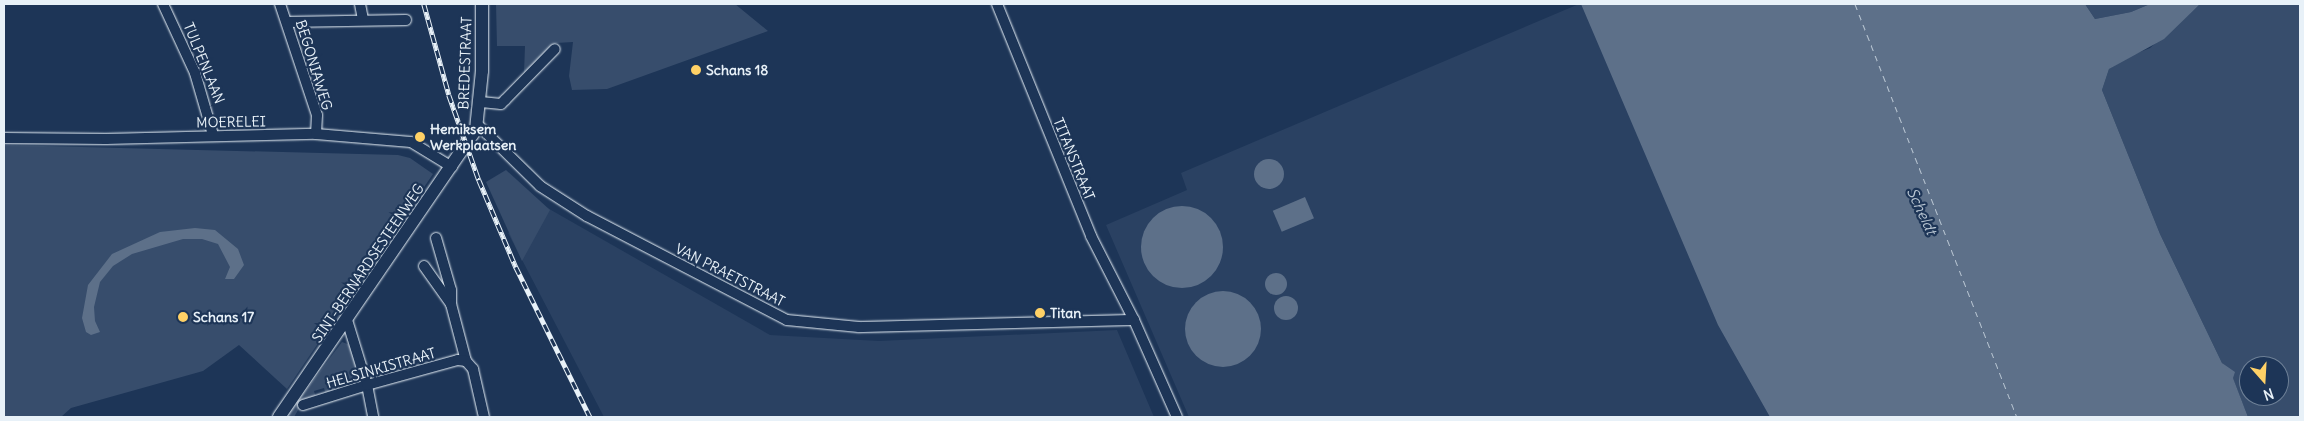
<!DOCTYPE html>
<html>
<head>
<meta charset="utf-8">
<style>
	body { margin:0 }
	#map { position:relative; width:2304px; height:421px; overflow:hidden; background:#1d3557; font-family:Delius,sans-serif }
	div>[style] { position:absolute }
	.built>* { inset:0; background:#2a4162 }
	.green>* { inset:0; background:#374d6c }
	.water>* { inset:0; background:#5d7089; transform-origin:0 0 }
	.round { border-radius:50% }
	.ferry>* { height:1px; margin-top:-0.5px; transform-origin:0; background:repeating-linear-gradient(90deg,#b7c4d1 0 6px,transparent 0 11px) }
	.roads { filter:drop-shadow(0 0 1px #e8f1f8) drop-shadow(0 0 1px #e8f1f8) }
	.minor>* { height:10px; margin:-5px; padding:0 5px; transform-origin:5px; border-radius:5px; background:#1d3557 }
	.major>* { height:12px; margin:-6px; padding:0 6px; transform-origin:6px; border-radius:6px; background:#1d3557 }
	.rail>* { height:4.5px; margin-top:-2.25px; transform-origin:0; background:repeating-linear-gradient(90deg,#1d3557 0 8px,#e8f1f8 0 16px); box-sizing:border-box; border-block:1px solid #e8f1f8 }
	.dots>* { width:14px; height:14px; translate:-50% -50%; box-sizing:border-box; border:2px solid #1d3557; border-radius:50% }
	span { translate:-50% -50%; white-space:nowrap; text-align:center; line-height:1.15; -webkit-text-stroke:4.5px #1d3557; paint-order:stroke }
	.street-label { font-size:14px; color:#e8f1f8 }
	.poi-label { font-size:14px; color:#e8f1f8; font-weight:700 }
	.left { translate:0 -50%; text-align:left }
	.water-label { font-size:15px; color:#b7c4d1; font-style:italic }
	.frame { position:absolute; inset:0; border:5px solid #e8f1f8; pointer-events:none }
	.north { position:absolute; left:2239px; top:356px; width:50px; height:50px; box-sizing:border-box; background:#1d3557; border:1px solid #6e8097; border-radius:50%; rotate:161deg; font-size:14px; font-weight:700; line-height:20px; text-align:center; color:#e8f1f8 }
	.north::after { content:''; display:block; margin:auto; width:18px; height:22px; background:#ffd166; clip-path:polygon(50% 0,100% 100%,50% 72%,0 100%) }
</style>
</head>
<body>
<div id="map">
	<div class="built">
		<div style="clip-path:polygon(1579px 4px,1593px 4px,1791px 417px,1189px 417px,1106px 225px,1187px 190px,1181px 173px)"></div>
		<div style="clip-path:polygon(544px 206px,770px 335px,879px 341px,1117px 330px,1154px 417px,604px 417px,508px 233px)"></div>
	</div>
	<div class="green">
		<div style="clip-path:polygon(496px 4px,735px 4px,768px 31px,607px 89px,572px 90px,569px 76px,573px 42px,556px 43px,524px 73px,525px 46px,497px 46px)"></div>
		<div style="clip-path:polygon(2085px 4px,2150px 4px,2131px 12px,2095px 19px)"></div>
		<div style="clip-path:polygon(evenodd,2200px 4px,2300px 4px,2300px 417px,2248px 417px,2230px 371px,2222px 363px,2160px 234px,2102px 90px,2109px 69px,2125px 58px,2150px 48px,2200px 4px,2249px 366px,2279px 366px,2279px 396px,2249px 396px,2249px 366px)"></div>
		<div style="clip-path:polygon(4px 145px,398px 155px,410px 158px,433px 174px,287px 389px,239px 345px,203px 371px,71px 408px,61px 417px,4px 417px)"></div>
		<div style="clip-path:polygon(506px 170px,550px 210px,522px 261px,486px 182px)"></div>
		<div style="clip-path:polygon(342px 342px,350px 345px,360px 378px,351px 388px,347px 390px,344px 383px,332px 386px,334px 393px,326px 395px,324px 388px,314px 391px,316px 398px,301px 405px,294px 417px,286px 417px)"></div>
	</div>
	<div class="water">
		<div style="clip-path:polygon(1581px 4px,2085px 4px,2095px 19px,2131px 12px,2150px 4px,2200px 4px,2164px 39px,2109px 69px,2102px 90px,2160px 234px,2222px 363px,2235px 372px,2233px 378px,2248px 417px,1770px 417px,1718px 325px)"></div>
		<div class="round" style="left:1254px;top:159px;width:30px;height:30px"></div>
		<div style="left:1305px;top:197px;width:23px;height:35px;rotate:67deg"></div>
		<div class="round" style="left:1141px;top:206px;width:82px;height:82px"></div>
		<div style="clip-path:polygon(195px 228px,215px 230px,238px 249px,244px 265px,234px 279px,225px 279px,230px 267px,218px 244px,202px 239px,183px 239px,132px 254px,113px 266px,100px 282px,94px 307px,95px 321px,100px 332px,91px 335px,86px 332px,82px 318px,88px 285px,112px 254px,160px 232px)"></div>
		<div class="round" style="left:1265px;top:273px;width:22px;height:22px"></div>
		<div class="round" style="left:1185px;top:291px;width:76px;height:76px"></div>
		<div class="round" style="left:1274px;top:296px;width:24px;height:24px"></div>
	</div>
	<div class="ferry">
		<div style="left:1855px;top:4px;width:444px;rotate:68.6deg"></div>
	</div>
	<div class="roads">
		<div class="minor">
			<div style="left:163px;top:4px;width:76px;rotate:65.1deg"></div>
			<div style="left:195px;top:73px;width:65px;rotate:73.8deg"></div>
			<div style="left:280px;top:4px;width:117px;rotate:71.6deg"></div>
			<div style="left:317px;top:115px;width:19px;rotate:93deg"></div>
			<div style="left:360px;top:4px;width:16px;rotate:79deg"></div>
			<div style="left:997px;top:4px;width:250px;rotate:67.9deg"></div>
			<div style="left:1091px;top:236px;width:94px;rotate:62.9deg"></div>
			<div style="left:1134px;top:320px;width:106px;rotate:66.1deg"></div>
			<div style="left:287px;top:22px;width:119px;rotate:-1deg"></div>
			<div style="left:481px;top:102px;width:20px;rotate:6deg"></div>
			<div style="left:501px;top:104px;width:6px;rotate:-45deg"></div>
			<div style="left:505px;top:100px;width:71px;rotate:-45.6deg"></div>
			<div style="left:477px;top:124px;width:88px;rotate:44.5deg"></div>
			<div style="left:540px;top:186px;width:56px;rotate:32.6deg"></div>
			<div style="left:587px;top:216px;width:225px;rotate:27.5deg"></div>
			<div style="left:787px;top:320px;width:72px;rotate:5.6deg"></div>
			<div style="left:859px;top:327px;width:275px;rotate:-1.5deg"></div>
			<div style="left:4px;top:138px;width:102px;rotate:0.6deg"></div>
			<div style="left:106px;top:139px;width:210px;rotate:-1.4deg"></div>
			<div style="left:316px;top:134px;width:95px;rotate:4.8deg"></div>
			<div style="left:411px;top:142px;width:48px;rotate:31.4deg"></div>
			<div style="left:436px;top:238px;width:54px;rotate:73.9deg"></div>
			<div style="left:451px;top:290px;width:14px;rotate:90deg"></div>
			<div style="left:424px;top:266px;width:47px;rotate:54.6deg"></div>
			<div style="left:451px;top:304px;width:59px;rotate:75.3deg"></div>
			<div style="left:466px;top:361px;width:11px;rotate:49deg"></div>
			<div style="left:473px;top:369px;width:49px;rotate:77.1deg"></div>
			<div style="left:347px;top:320px;width:68px;rotate:72.9deg"></div>
			<div style="left:367px;top:385px;width:33px;rotate:79deg"></div>
			<div style="left:303px;top:405px;width:67px;rotate:-17.4deg"></div>
			<div style="left:367px;top:385px;width:94px;rotate:-15.4deg"></div>
			<div style="left:458px;top:360px;width:8px;rotate:7deg"></div>
		</div>
		<div class="major">
			<div style="left:279px;top:417px;width:349px;rotate:-55.6deg"></div>
			<div style="left:476px;top:129px;width:58px;rotate:-84.1deg"></div>
			<div style="left:482px;top:71px;width:67px;rotate:-90deg"></div>
		</div>
	</div>
	<div class="rail">
		<div style="left:424px;top:4px;width:94px;rotate:74.6deg"></div>
		<div style="left:449px;top:95px;width:90px;rotate:70.6deg"></div>
		<div style="left:479px;top:180px;width:95px;rotate:67deg"></div>
		<div style="left:516px;top:267px;width:167px;rotate:63.7deg"></div>
	</div>
	<div class="dots">
		<div style="left:696px;top:70px;background:#ffd166"></div>
		<div style="left:420px;top:137px;background:#ffd166"></div>
		<div style="left:1040px;top:313px;background:#ffd166"></div>
		<div style="left:183px;top:317px;background:#ffd166"></div>
	</div>
	<div class="street-label">
		<span style="left:204px;top:63px;rotate:68deg">TULPENLAAN</span>
		<span style="left:465px;top:63px;rotate:-88deg">BREDESTRAAT</span>
		<span style="left:314px;top:65px;rotate:73deg">BEGONIAWEG</span>
		<span style="left:231px;top:122px;rotate:-1deg">MOERELEI</span>
		<span style="left:1074px;top:159px;rotate:68deg">TITANSTRAAT</span>
		<span style="left:368px;top:263px;rotate:-56deg">SINT-BERNARDSESTEENWEG</span>
		<span style="left:730px;top:275px;rotate:27deg">VAN PRAETSTRAAT</span>
		<span style="left:381px;top:368px;rotate:-16deg">HELSINKISTRAAT</span>
	</div>
	<div class="poi-label">
		<span class="left" style="left:706px;top:70px">Schans 18</span>
		<span class="left" style="left:430px;top:137px">Hemiksem<br>Werkplaatsen</span>
		<span class="left" style="left:1050px;top:313px">Titan</span>
		<span class="left" style="left:193px;top:317px">Schans 17</span>
	</div>
	<div class="water-label">
		<span style="left:1922px;top:211px;rotate:65deg">Scheldt</span>
	</div>
	<div class="frame"></div>
	<div class="north">N</div>
</div>
</body>
</html>
